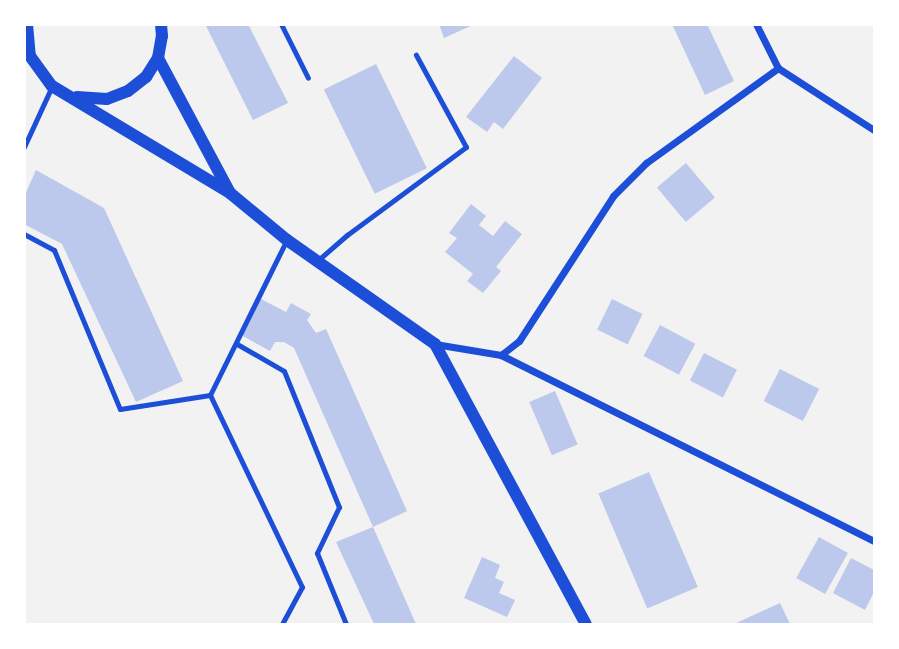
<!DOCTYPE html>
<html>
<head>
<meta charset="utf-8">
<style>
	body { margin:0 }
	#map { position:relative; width:899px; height:649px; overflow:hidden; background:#f2f2f2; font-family:Lato,sans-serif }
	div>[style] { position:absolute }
	.building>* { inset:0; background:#bdc9ec; transform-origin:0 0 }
	.service>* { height:5px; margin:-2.5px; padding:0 2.5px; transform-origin:2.5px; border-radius:2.5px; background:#1d4ed8 }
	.minor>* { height:7px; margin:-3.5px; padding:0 3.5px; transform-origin:3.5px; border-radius:3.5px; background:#1d4ed8 }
	.tertiary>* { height:12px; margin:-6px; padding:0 6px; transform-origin:6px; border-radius:6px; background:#1d4ed8 }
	span { translate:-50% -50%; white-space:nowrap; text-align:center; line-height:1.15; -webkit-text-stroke:5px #fff; paint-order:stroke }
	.frame { position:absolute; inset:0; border:26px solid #fff; pointer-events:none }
</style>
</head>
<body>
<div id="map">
	<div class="building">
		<div style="clip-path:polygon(205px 24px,248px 24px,288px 103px,253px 120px)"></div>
		<div style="clip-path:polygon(439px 24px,475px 24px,444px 38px)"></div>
		<div style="clip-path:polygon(672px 24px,707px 24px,734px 81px,705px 95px)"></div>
		<div style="clip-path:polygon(514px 56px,542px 78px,503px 129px,494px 122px,487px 132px,466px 117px)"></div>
		<div style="left:376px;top:64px;width:116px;height:58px;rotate:64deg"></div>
		<div style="left:686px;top:163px;width:45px;height:38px;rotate:50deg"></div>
		<div style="clip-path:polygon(36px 170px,104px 208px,183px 381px,136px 402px,62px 244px,24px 224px,24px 197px)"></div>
		<div style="clip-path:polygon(471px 204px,486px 216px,479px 225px,493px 236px,505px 221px,522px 234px,496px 267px,501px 271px,483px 293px,467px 281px,473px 274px,445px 252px,457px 238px,449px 233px)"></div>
		<div style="clip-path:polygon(259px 298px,286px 312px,291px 303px,311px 314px,307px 320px,316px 333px,326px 329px,407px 511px,373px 527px,294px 348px,284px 342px,275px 342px,270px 351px,241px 335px)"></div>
		<div style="left:612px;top:299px;width:34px;height:34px;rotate:26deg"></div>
		<div style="left:660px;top:325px;width:40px;height:35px;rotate:28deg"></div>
		<div style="left:704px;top:353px;width:37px;height:31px;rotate:27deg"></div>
		<div style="left:780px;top:369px;width:44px;height:36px;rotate:27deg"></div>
		<div style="left:555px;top:391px;width:58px;height:28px;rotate:67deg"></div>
		<div style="left:649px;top:472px;width:125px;height:55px;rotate:67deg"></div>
		<div style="clip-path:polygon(373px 527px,416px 624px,374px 624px,336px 542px)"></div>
		<div style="left:819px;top:537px;width:33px;height:47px;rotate:29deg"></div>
		<div style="clip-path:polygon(482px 557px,500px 565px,495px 578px,504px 582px,499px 593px,515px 600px,507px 617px,464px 598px)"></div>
		<div style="clip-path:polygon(851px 558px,874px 570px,874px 592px,865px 610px,833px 593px)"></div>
		<div style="clip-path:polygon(780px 603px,790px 624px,734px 624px)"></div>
	</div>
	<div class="service">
		<div style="left:281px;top:24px;width:60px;rotate:63.4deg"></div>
		<div style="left:24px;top:147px;width:67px;rotate:-65.3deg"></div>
		<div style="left:24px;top:234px;width:34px;rotate:28deg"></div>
		<div style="left:54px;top:250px;width:172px;rotate:67.5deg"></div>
		<div style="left:120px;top:409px;width:91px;rotate:-8.8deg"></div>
		<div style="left:317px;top:261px;width:40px;rotate:-41deg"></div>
		<div style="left:347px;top:235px;width:148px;rotate:-36.5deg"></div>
		<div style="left:466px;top:147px;width:105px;rotate:-118.5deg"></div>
		<div style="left:237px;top:344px;width:54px;rotate:29.9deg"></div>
		<div style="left:284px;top:371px;width:147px;rotate:68deg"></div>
		<div style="left:339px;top:507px;width:51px;rotate:115.6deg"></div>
		<div style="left:317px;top:553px;width:77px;rotate:67.8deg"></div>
		<div style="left:282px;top:624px;width:42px;rotate:-61.6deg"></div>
		<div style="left:302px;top:587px;width:213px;rotate:-115.6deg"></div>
		<div style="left:210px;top:395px;width:172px;rotate:-63.7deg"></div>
	</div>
	<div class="minor">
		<div style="left:756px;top:24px;width:49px;rotate:63.4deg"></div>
		<div style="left:778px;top:68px;width:114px;rotate:32.9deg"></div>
		<div style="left:435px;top:344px;width:67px;rotate:9.5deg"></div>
		<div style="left:501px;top:355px;width:417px;rotate:26.5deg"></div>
		<div style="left:501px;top:355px;width:23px;rotate:-38deg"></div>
		<div style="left:519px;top:341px;width:173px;rotate:-57deg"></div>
		<div style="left:613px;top:196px;width:47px;rotate:-45deg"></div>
		<div style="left:646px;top:163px;width:163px;rotate:-35.7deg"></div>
	</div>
	<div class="tertiary">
		<div style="left:27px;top:24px;width:32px;rotate:85deg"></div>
		<div style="left:30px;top:56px;width:37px;rotate:54deg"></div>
		<div style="left:52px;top:86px;width:208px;rotate:31deg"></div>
		<div style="left:230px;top:193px;width:74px;rotate:39.5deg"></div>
		<div style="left:287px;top:240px;width:181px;rotate:35.1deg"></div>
		<div style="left:435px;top:344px;width:318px;rotate:61.7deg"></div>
		<div style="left:158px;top:58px;width:153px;rotate:61.9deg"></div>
		<div style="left:77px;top:97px;width:30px;rotate:4deg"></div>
		<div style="left:107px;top:99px;width:22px;rotate:-21deg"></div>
		<div style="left:128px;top:91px;width:23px;rotate:-38deg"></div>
		<div style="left:146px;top:77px;width:22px;rotate:-58deg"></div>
		<div style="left:158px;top:58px;width:22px;rotate:-80deg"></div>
		<div style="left:162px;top:36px;width:12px;rotate:-95deg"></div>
	</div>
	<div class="frame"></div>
</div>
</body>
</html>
